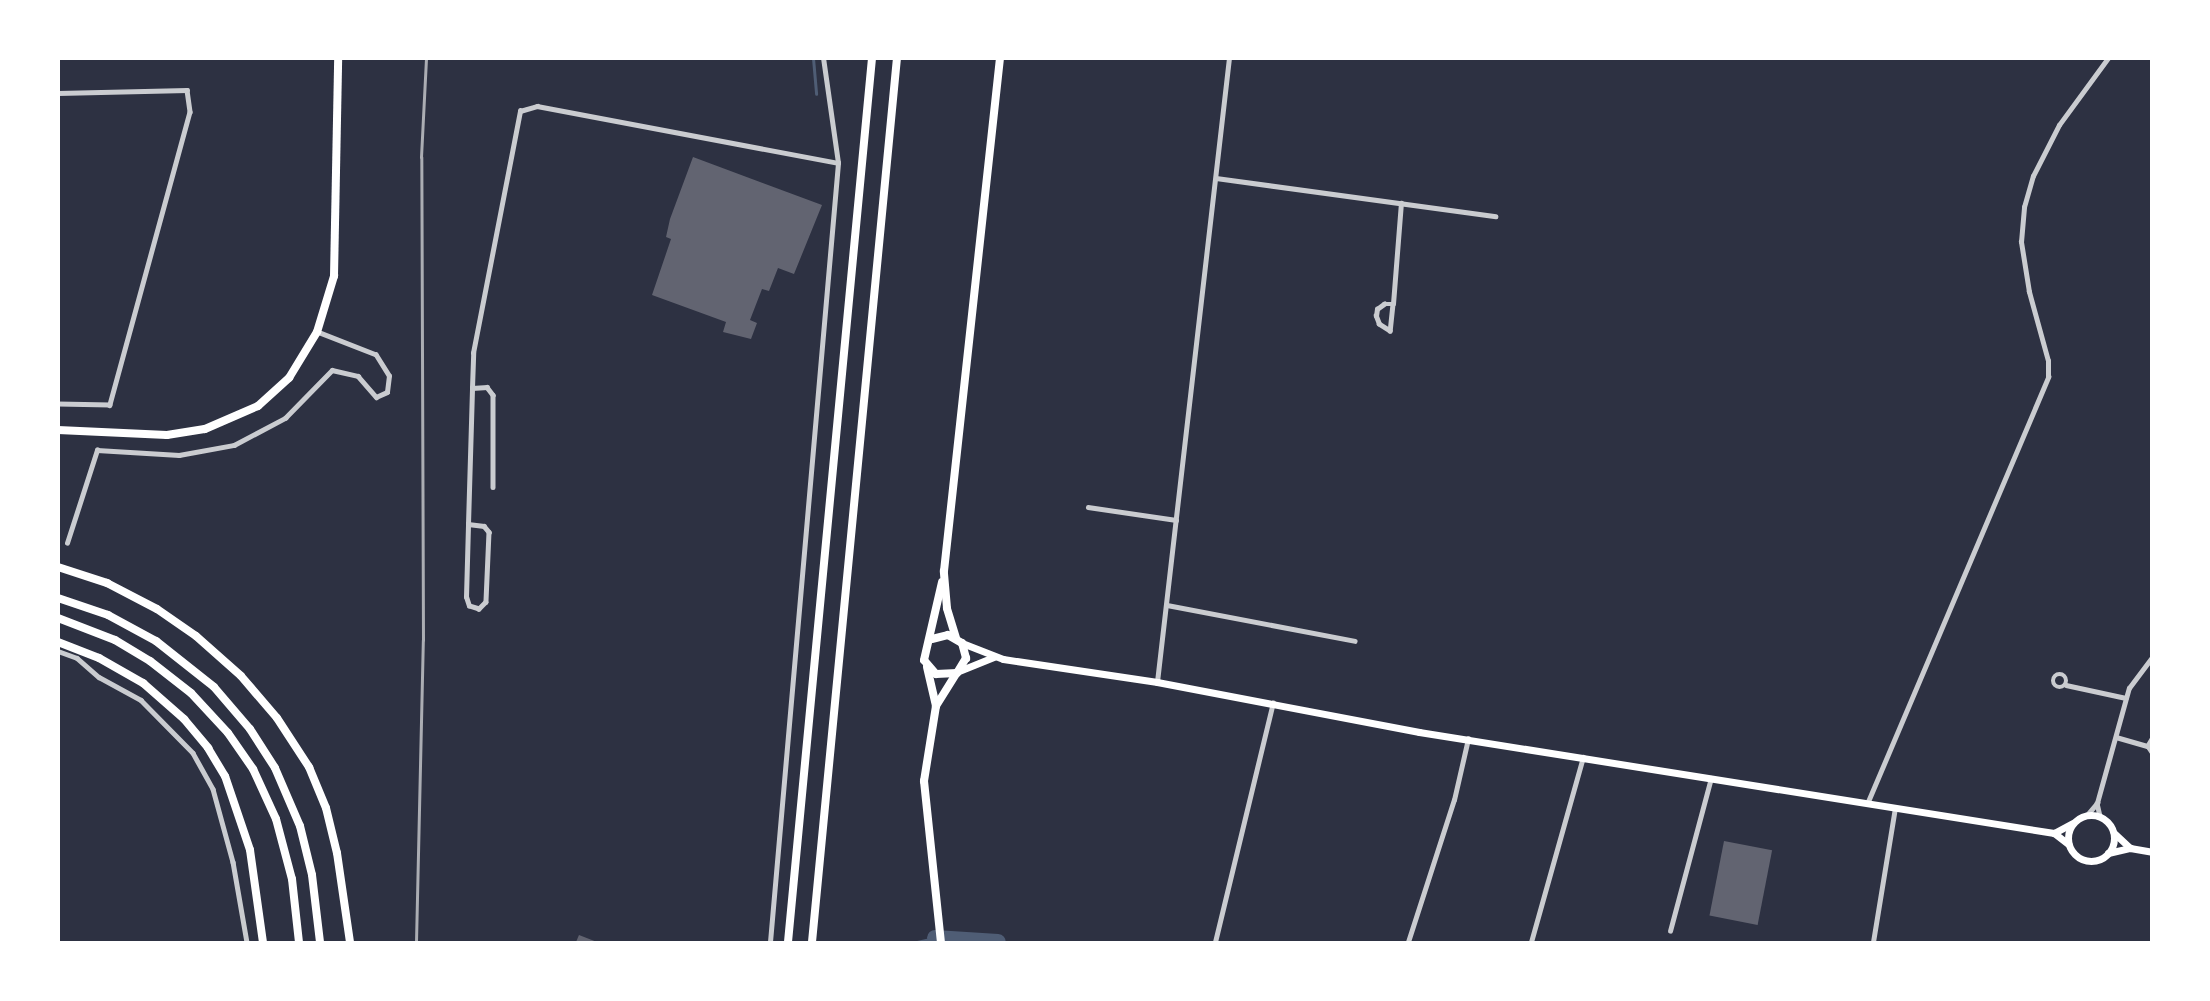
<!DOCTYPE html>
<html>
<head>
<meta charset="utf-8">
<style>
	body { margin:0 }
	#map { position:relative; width:2210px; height:1001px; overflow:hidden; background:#2d3142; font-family:Manrope,sans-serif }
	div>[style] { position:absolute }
	.stream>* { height:3px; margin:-1.5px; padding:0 1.5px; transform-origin:1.5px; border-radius:1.5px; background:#4f5d75 }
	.river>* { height:16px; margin:-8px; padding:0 8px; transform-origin:8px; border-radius:8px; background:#4f5d75 }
	.building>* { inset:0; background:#626471; transform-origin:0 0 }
	.minor>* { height:4.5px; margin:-2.25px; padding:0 2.25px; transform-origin:2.25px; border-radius:2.25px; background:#caccd0 }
	.minor>.ring { margin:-2.25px; padding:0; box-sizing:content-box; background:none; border:4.5px solid #caccd0; border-radius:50% }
	.secondary>* { height:7px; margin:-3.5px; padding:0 3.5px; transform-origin:3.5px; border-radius:3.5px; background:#fff }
	.secondary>.ring { margin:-3.5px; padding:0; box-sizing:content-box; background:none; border:7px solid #fff; border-radius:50% }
	.primary>* { height:8px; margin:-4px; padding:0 4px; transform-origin:4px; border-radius:4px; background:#fff }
	.motorway>* { height:8px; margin:-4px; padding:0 4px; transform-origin:4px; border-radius:4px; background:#fff }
	.rail>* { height:3px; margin:-1.5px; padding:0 1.5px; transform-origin:1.5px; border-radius:1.5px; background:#abadb3 }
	span { translate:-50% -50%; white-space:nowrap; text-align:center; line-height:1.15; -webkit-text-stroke:4.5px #fff; paint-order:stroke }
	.frame { position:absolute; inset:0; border:60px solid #fff; pointer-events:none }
</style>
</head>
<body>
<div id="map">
	<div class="stream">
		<div style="left:813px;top:58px;width:36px;rotate:85deg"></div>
		<div style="left:917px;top:942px;width:18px;rotate:-13deg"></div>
	</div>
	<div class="river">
		<div style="left:935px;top:938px;width:63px;rotate:3.6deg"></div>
	</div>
	<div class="building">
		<div style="clip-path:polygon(693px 157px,822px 205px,794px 274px,778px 268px,769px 291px,762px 289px,750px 320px,757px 323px,751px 339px,723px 332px,726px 322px,652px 295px,671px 239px,666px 237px,670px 219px)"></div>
		<div style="left:1724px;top:841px;width:49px;height:76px;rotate:11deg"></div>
		<div style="clip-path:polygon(579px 935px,597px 942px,576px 942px)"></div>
	</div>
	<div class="minor">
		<div style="left:58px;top:93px;width:129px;rotate:-1.3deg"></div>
		<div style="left:187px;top:90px;width:22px;rotate:82deg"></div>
		<div style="left:190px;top:112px;width:304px;rotate:105.3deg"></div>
		<div style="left:110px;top:405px;width:52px;rotate:-178.9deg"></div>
		<div style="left:1216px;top:178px;width:282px;rotate:7.8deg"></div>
		<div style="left:1393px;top:304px;width:27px;rotate:96deg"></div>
		<div style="left:1390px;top:331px;width:13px;rotate:-148deg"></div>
		<div style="left:1379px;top:324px;width:9px;rotate:-111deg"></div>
		<div style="left:1376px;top:316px;width:7px;rotate:-82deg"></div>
		<div style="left:1377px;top:309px;width:9px;rotate:-36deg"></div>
		<div style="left:1384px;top:304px;width:9px"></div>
		<div style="left:1393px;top:304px;width:101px;rotate:-85.5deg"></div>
		<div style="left:472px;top:388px;width:15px;rotate:-4deg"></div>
		<div style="left:487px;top:387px;width:10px;rotate:53deg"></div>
		<div style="left:493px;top:395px;width:92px;rotate:90deg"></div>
		<div style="left:1088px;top:507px;width:89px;rotate:8.4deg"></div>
		<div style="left:468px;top:524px;width:16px;rotate:7deg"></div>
		<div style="left:484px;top:526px;width:8px;rotate:50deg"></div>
		<div style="left:489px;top:532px;width:70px;rotate:92.5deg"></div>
		<div style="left:486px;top:602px;width:10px;rotate:135deg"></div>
		<div style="left:479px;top:609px;width:10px;rotate:-163deg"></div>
		<div style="left:469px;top:606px;width:9px;rotate:-108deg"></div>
		<div style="left:466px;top:597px;width:73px;rotate:-88.4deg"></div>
		<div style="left:468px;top:524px;width:136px;rotate:-88.3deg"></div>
		<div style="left:472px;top:388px;width:35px;rotate:-88deg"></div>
		<div style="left:473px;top:353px;width:247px;rotate:-79deg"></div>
		<div style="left:520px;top:111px;width:18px;rotate:-16deg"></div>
		<div style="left:537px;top:106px;width:306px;rotate:10.7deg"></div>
		<div style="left:67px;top:543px;width:98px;rotate:-72.1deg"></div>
		<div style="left:97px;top:450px;width:82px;rotate:3.5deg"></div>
		<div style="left:179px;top:455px;width:56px;rotate:-10.3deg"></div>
		<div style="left:234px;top:445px;width:58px;rotate:-27.9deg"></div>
		<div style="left:285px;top:418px;width:67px;rotate:-45.6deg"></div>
		<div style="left:332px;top:370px;width:27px;rotate:13deg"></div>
		<div style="left:358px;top:376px;width:28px;rotate:49deg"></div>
		<div style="left:376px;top:397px;width:12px;rotate:-24deg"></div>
		<div style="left:387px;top:392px;width:16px;rotate:-83deg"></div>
		<div style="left:389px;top:376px;width:25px;rotate:-122deg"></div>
		<div style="left:376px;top:355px;width:63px;rotate:-158.7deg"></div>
		<div style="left:1167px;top:605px;width:191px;rotate:10.8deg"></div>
		<div style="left:58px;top:651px;width:20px;rotate:20deg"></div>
		<div style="left:77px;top:658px;width:29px;rotate:41deg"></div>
		<div style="left:99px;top:677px;width:48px;rotate:28.7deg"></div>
		<div style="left:141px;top:700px;width:74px;rotate:45.5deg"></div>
		<div style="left:193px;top:753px;width:41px;rotate:60.9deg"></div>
		<div style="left:213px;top:789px;width:76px;rotate:74.7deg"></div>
		<div style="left:233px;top:862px;width:81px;rotate:80.1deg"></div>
		<div class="ring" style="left:2053px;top:674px;width:9.5px;height:9.5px"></div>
		<div style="left:1157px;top:682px;width:628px;rotate:-83.42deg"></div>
		<div style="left:2066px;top:685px;width:61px;rotate:12.2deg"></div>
		<div style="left:2116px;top:737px;width:33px;rotate:16deg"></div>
		<div style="left:2152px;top:739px;width:8px;rotate:120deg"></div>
		<div style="left:2148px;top:746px;width:7px;rotate:56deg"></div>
		<div style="left:2097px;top:803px;width:13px;rotate:77deg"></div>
		<div style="left:1867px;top:804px;width:464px;rotate:-67deg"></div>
		<div style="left:2048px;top:377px;width:16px;rotate:-90deg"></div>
		<div style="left:2048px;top:361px;width:72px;rotate:-105.4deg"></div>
		<div style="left:2029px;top:292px;width:51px;rotate:-99.1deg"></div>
		<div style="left:2021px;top:242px;width:35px;rotate:-85deg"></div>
		<div style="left:2024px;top:207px;width:32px;rotate:-74deg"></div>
		<div style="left:2033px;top:176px;width:57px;rotate:-63deg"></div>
		<div style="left:2059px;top:125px;width:83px;rotate:-53.8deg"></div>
		<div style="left:2087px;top:815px;width:16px;rotate:-50deg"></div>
		<div style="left:2097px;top:803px;width:119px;rotate:-74.5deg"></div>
		<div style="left:2129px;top:688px;width:39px;rotate:-53deg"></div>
		<div style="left:1670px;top:931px;width:158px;rotate:-75deg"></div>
		<div style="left:770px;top:942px;width:782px;rotate:-85.01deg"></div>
		<div style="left:838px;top:163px;width:106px;rotate:-98.1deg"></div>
		<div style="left:1215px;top:942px;width:246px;rotate:-76.4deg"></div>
		<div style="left:1408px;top:942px;width:149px;rotate:-72.1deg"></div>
		<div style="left:1454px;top:800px;width:63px;rotate:-77.1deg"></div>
		<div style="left:1531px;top:942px;width:192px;rotate:-74.3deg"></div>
		<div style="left:1873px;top:942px;width:136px;rotate:-80.7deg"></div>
	</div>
	<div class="secondary">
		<div style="left:962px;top:643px;width:44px;rotate:21.3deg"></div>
		<div style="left:1003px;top:659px;width:156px;rotate:8.5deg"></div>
		<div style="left:1157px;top:682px;width:267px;rotate:10.8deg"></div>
		<div style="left:1419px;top:732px;width:643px;rotate:9.04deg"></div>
		<div style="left:2054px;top:833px;width:18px;rotate:38deg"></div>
		<div style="left:959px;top:671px;width:38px;rotate:-22deg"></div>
		<div class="ring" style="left:2068px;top:815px;width:39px;height:39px"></div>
		<div style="left:2054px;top:833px;width:21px;rotate:-28deg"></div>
		<div style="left:2114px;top:833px;width:22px;rotate:43deg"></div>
		<div style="left:2108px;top:853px;width:23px;rotate:-13deg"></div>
		<div style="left:2130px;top:848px;width:22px;rotate:10deg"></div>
	</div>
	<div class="primary">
		<div style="left:58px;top:430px;width:109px;rotate:2.6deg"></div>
		<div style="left:167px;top:435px;width:38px;rotate:-9deg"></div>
		<div style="left:205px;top:429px;width:58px;rotate:-23.5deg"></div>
		<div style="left:258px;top:406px;width:42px;rotate:-42.1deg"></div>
		<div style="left:289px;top:378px;width:54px;rotate:-58.7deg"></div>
		<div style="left:317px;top:332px;width:59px;rotate:-73.1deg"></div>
		<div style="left:334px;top:276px;width:218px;rotate:-88.9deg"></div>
		<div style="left:956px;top:638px;width:31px;rotate:-107deg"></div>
		<div style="left:947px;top:608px;width:37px;rotate:-95deg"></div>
		<div style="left:944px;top:571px;width:516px;rotate:-83.77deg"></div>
		<div style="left:932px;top:639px;width:16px;rotate:-14deg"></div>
		<div style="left:948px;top:635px;width:16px;rotate:30deg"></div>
		<div style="left:962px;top:643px;width:16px;rotate:75deg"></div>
		<div style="left:966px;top:658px;width:17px;rotate:121deg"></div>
		<div style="left:957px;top:673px;width:21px;rotate:177deg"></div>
		<div style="left:936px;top:674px;width:18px;rotate:-131deg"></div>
		<div style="left:924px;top:660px;width:80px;rotate:-77deg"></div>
		<div style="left:927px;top:667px;width:40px;rotate:77deg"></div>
		<div style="left:936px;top:706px;width:76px;rotate:99.1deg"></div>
		<div style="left:924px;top:781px;width:162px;rotate:84deg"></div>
		<div style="left:936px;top:706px;width:39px;rotate:-58deg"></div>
	</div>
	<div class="motorway">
		<div style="left:58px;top:567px;width:52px;rotate:18.1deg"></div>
		<div style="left:107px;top:583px;width:56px;rotate:27.5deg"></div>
		<div style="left:157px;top:609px;width:47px;rotate:34.7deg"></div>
		<div style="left:196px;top:636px;width:60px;rotate:41.6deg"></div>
		<div style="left:241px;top:676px;width:55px;rotate:49.4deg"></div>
		<div style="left:277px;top:718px;width:59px;rotate:56.9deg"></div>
		<div style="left:309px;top:767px;width:44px;rotate:67.5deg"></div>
		<div style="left:326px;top:808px;width:46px;rotate:76.3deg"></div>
		<div style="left:337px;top:853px;width:90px;rotate:81.7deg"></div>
		<div style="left:58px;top:598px;width:53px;rotate:18.8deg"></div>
		<div style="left:108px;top:615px;width:55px;rotate:28.4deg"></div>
		<div style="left:156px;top:641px;width:74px;rotate:38.4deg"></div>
		<div style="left:214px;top:687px;width:55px;rotate:49.4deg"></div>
		<div style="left:250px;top:729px;width:46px;rotate:57.3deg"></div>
		<div style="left:275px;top:768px;width:63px;rotate:66.7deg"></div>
		<div style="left:300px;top:826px;width:50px;rotate:76.2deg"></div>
		<div style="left:312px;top:875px;width:67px;rotate:83.2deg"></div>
		<div style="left:58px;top:618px;width:61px;rotate:21.1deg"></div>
		<div style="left:115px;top:640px;width:41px;rotate:31deg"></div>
		<div style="left:150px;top:661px;width:52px;rotate:38deg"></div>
		<div style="left:191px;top:693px;width:54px;rotate:47.2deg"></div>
		<div style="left:228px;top:733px;width:44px;rotate:55.2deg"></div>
		<div style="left:253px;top:769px;width:55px;rotate:65.3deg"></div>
		<div style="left:276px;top:819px;width:62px;rotate:75.1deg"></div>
		<div style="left:292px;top:879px;width:63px;rotate:83.7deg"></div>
		<div style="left:58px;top:642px;width:44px;rotate:21.3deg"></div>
		<div style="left:99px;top:658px;width:51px;rotate:29.6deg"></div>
		<div style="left:143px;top:683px;width:55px;rotate:41.3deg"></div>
		<div style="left:184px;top:719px;width:38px;rotate:50deg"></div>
		<div style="left:208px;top:748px;width:33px;rotate:59deg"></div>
		<div style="left:225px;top:776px;width:78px;rotate:71.3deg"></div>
		<div style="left:250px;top:850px;width:93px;rotate:82deg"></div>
		<div style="left:788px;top:942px;width:888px;rotate:-84.57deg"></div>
		<div style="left:812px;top:942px;width:888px;rotate:-84.51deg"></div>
	</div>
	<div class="rail">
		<div style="left:416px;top:942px;width:302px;rotate:-88.7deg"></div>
		<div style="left:423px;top:640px;width:483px;rotate:-90.2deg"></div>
		<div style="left:421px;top:157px;width:99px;rotate:-87.1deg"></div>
	</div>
	<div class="frame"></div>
</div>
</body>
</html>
